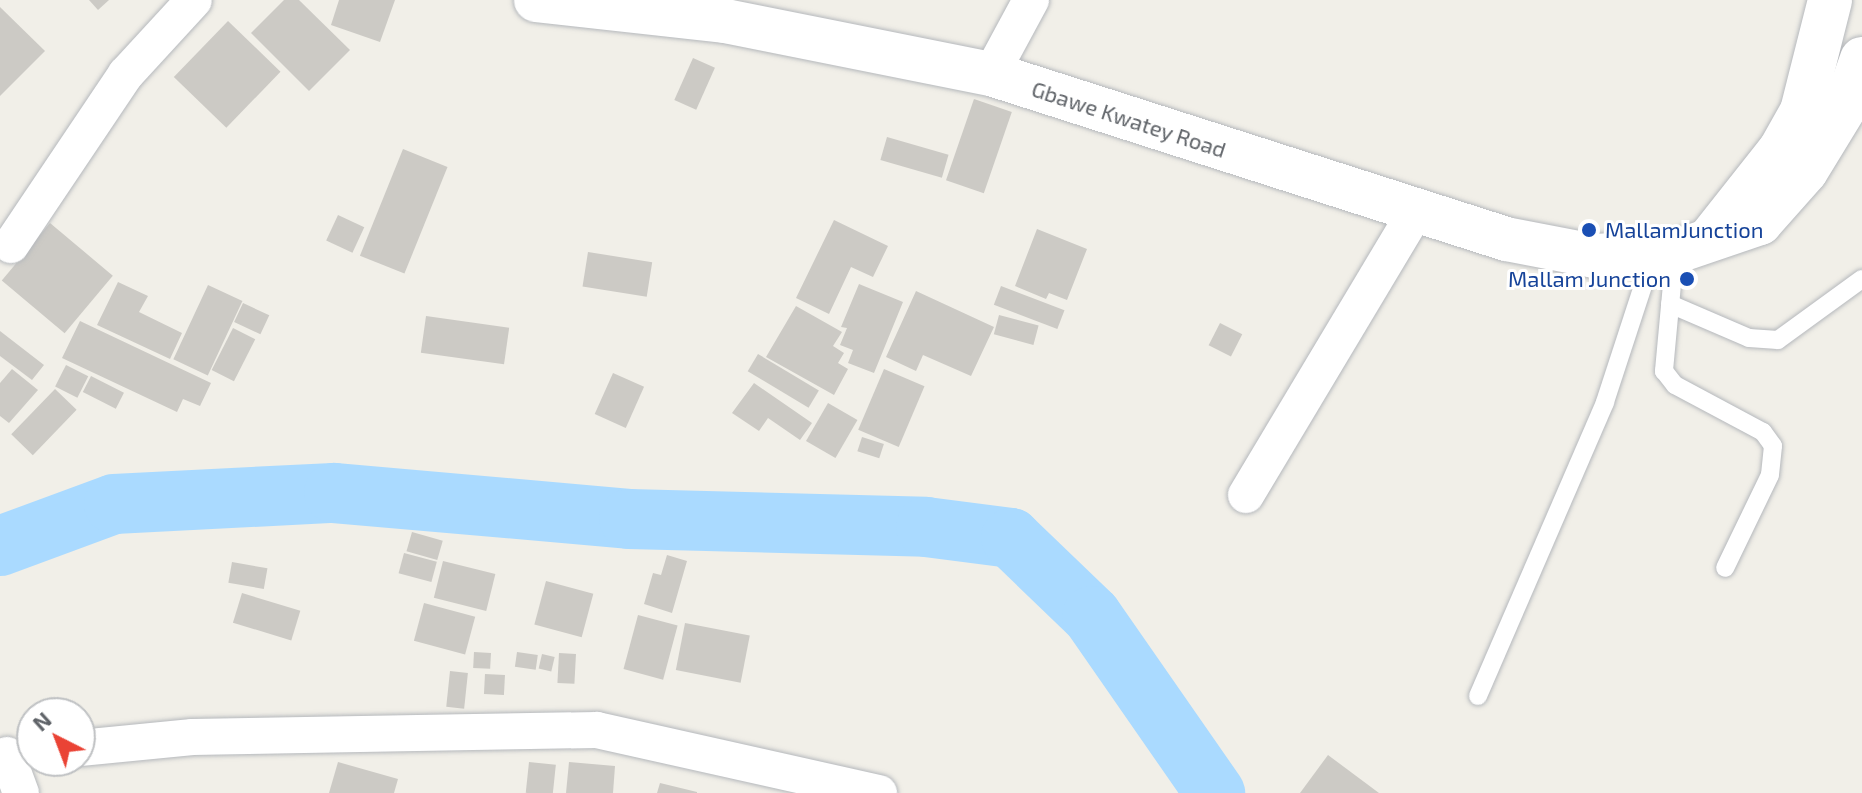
<!DOCTYPE html>
<html>
<head>
<meta charset="utf-8">
<style>
	body { margin:0 }
	#map { position:relative; width:1862px; height:793px; overflow:hidden; background:#f1efe8; font-family:"Exo 2",sans-serif }
	div>[style] { position:absolute }
	.river>* { height:60px; margin:-30px; padding:0 30px; transform-origin:30px; border-radius:30px; background:#aadaff }
	.building>* { inset:0; background:#cccac5; transform-origin:0 0 }
	.roads { filter:drop-shadow(0 0 2px #b5b8bc) drop-shadow(0 0 2px #b5b8bc) }
	.service>* { height:18px; margin:-9px; padding:0 9px; transform-origin:9px; border-radius:9px; background:#fff }
	.minor>* { height:36px; margin:-18px; padding:0 18px; transform-origin:18px; border-radius:18px; background:#fff }
	.tertiary>* { height:44px; margin:-22px; padding:0 22px; transform-origin:22px; border-radius:22px; background:#fff }
	.dots>* { width:22px; height:22px; translate:-50% -50%; box-sizing:border-box; border:4px solid #fff; border-radius:50% }
	span { translate:-50% -50%; white-space:nowrap; text-align:center; line-height:1.15; -webkit-text-stroke:6px #fff; paint-order:stroke }
	.street-label { font-size:22px; color:#5f6368 }
	.transit-label { font-size:22px; color:#164399 }
	.left { translate:0 -50%; text-align:left }
	.right { translate:-100% -50%; text-align:right }
	.north { position:absolute; left:16px; top:697px; width:80px; height:80px; box-sizing:border-box; background:#fff; border:2px solid #bfc1c3; border-radius:50%; rotate:318deg; font-size:22px; font-weight:700; line-height:32px; text-align:center; color:#5f6368 }
	.north::after { content:''; display:block; margin:auto; width:28px; height:36px; background:#ea4335; clip-path:polygon(50% 0,100% 100%,50% 72%,0 100%) }
</style>
</head>
<body>
<div id="map">
	<div class="river">
		<div style="left:0;top:546px;width:121px;rotate:-20.2deg"></div>
		<div style="left:114px;top:504px;width:220px;rotate:-2.9deg"></div>
		<div style="left:334px;top:493px;width:296px;rotate:5deg"></div>
		<div style="left:629px;top:519px;width:297px;rotate:1.5deg"></div>
		<div style="left:926px;top:527px;width:86px;rotate:7.4deg"></div>
		<div style="left:1011px;top:538px;width:112px;rotate:43.9deg"></div>
		<div style="left:1092px;top:616px;width:216px;rotate:55.2deg"></div>
	</div>
	<div class="building">
		<div style="clip-path:polygon(89px 0,109px 0,98px 10px)"></div>
		<div style="clip-path:polygon(284px 0,299px 0,350px 50px,309px 91px,251px 33px)"></div>
		<div style="clip-path:polygon(339px 0,395px 0,380px 42px,331px 25px)"></div>
		<div style="clip-path:polygon(0 7px,45px 51px,0 96px)"></div>
		<div style="left:228px;top:21px;width:73px;height:78px;rotate:44deg"></div>
		<div style="left:693px;top:58px;width:24px;height:46px;rotate:24deg"></div>
		<div style="left:974px;top:99px;width:40px;height:86px;rotate:19deg"></div>
		<div style="left:887px;top:137px;width:64px;height:24px;rotate:16deg"></div>
		<div style="left:403px;top:149px;width:48px;height:115px;rotate:22deg"></div>
		<div style="left:338px;top:215px;width:29px;height:28px;rotate:25deg"></div>
		<div style="clip-path:polygon(834px 220px,888px 246px,873px 277px,851px 267px,829px 314px,796px 298px)"></div>
		<div style="left:50px;top:223px;width:82px;height:75px;rotate:40deg"></div>
		<div style="clip-path:polygon(1037px 229px,1087px 249px,1067px 300px,1049px 293px,1046px 299px,1015px 286px)"></div>
		<div style="left:588px;top:252px;width:65px;height:35px;rotate:9deg"></div>
		<div style="clip-path:polygon(118px 282px,148px 296px,139px 312px,182px 333px,170px 359px,97px 325px)"></div>
		<div style="clip-path:polygon(859px 284px,903px 302px,874px 373px,848px 363px,853px 350px,840px 345px,847px 328px,841px 327px)"></div>
		<div style="left:208px;top:285px;width:38px;height:82px;rotate:25deg"></div>
		<div style="left:1001px;top:286px;width:68px;height:20px;rotate:21deg"></div>
		<div style="clip-path:polygon(916px 291px,994px 327px,971px 376px,923px 355px,916px 371px,886px 357px)"></div>
		<div style="left:243px;top:303px;width:29px;height:21px;rotate:25deg"></div>
		<div style="clip-path:polygon(796px 306px,842px 332px,833px 346px,844px 353px,838px 363px,848px 369px,834px 395px,766px 357px)"></div>
		<div style="left:999px;top:315px;width:41px;height:20px;rotate:15deg"></div>
		<div style="left:426px;top:316px;width:84px;height:37px;rotate:8deg"></div>
		<div style="clip-path:polygon(80px 321px,211px 383px,200px 406px,183px 399px,177px 412px,62px 358px)"></div>
		<div style="left:1220px;top:323px;width:25px;height:25px;rotate:27deg"></div>
		<div style="left:233px;top:328px;width:25px;height:47px;rotate:27deg"></div>
		<div style="clip-path:polygon(0 331px,44px 365px,32px 380px,0 356px)"></div>
		<div style="left:758px;top:354px;width:71px;height:20px;rotate:31deg"></div>
		<div style="left:66px;top:365px;width:25px;height:24px;rotate:27deg"></div>
		<div style="clip-path:polygon(12px 369px,38px 390px,9px 423px,0 416px,0 383px)"></div>
		<div style="left:884px;top:369px;width:44px;height:66px;rotate:23deg"></div>
		<div style="left:613px;top:373px;width:34px;height:45px;rotate:24deg"></div>
		<div style="left:91px;top:376px;width:37px;height:18px;rotate:27deg"></div>
		<div style="clip-path:polygon(754px 383px,812px 423px,800px 440px,768px 418px,759px 431px,732px 413px)"></div>
		<div style="left:55px;top:389px;width:30px;height:63px;rotate:44deg"></div>
		<div style="left:828px;top:403px;width:34px;height:44px;rotate:30deg"></div>
		<div style="left:862px;top:437px;width:23px;height:15px;rotate:18deg"></div>
		<div style="left:412px;top:532px;width:32px;height:20px;rotate:16deg"></div>
		<div style="left:404px;top:553px;width:34px;height:21px;rotate:15deg"></div>
		<div style="clip-path:polygon(667px 555px,687px 561px,672px 613px,644px 604px,653px 573px,661px 575px)"></div>
		<div style="left:443px;top:561px;width:54px;height:38px;rotate:14deg"></div>
		<div style="left:232px;top:562px;width:36px;height:21px;rotate:10deg"></div>
		<div style="left:546px;top:581px;width:49px;height:45px;rotate:15deg"></div>
		<div style="left:242px;top:593px;width:61px;height:31px;rotate:17deg"></div>
		<div style="left:424px;top:603px;width:53px;height:39px;rotate:15deg"></div>
		<div style="left:638px;top:615px;width:41px;height:56px;rotate:15deg"></div>
		<div style="left:685px;top:623px;width:66px;height:48px;rotate:11deg"></div>
		<div style="left:474px;top:652px;width:17px;height:16px;rotate:3deg"></div>
		<div style="left:517px;top:652px;width:21px;height:15px;rotate:8deg"></div>
		<div style="left:559px;top:653px;width:17px;height:30px;rotate:3deg"></div>
		<div style="left:542px;top:654px;width:13px;height:15px;rotate:13deg"></div>
		<div style="left:450px;top:671px;width:18px;height:36px;rotate:6deg"></div>
		<div style="left:485px;top:674px;width:20px;height:20px;rotate:3deg"></div>
		<div style="clip-path:polygon(1328px 755px,1379px 793px,1300px 793px)"></div>
		<div style="clip-path:polygon(338px 762px,398px 779px,394px 793px,329px 793px)"></div>
		<div style="left:529px;top:762px;width:27px;height:31px;rotate:6deg"></div>
		<div style="clip-path:polygon(569px 762px,615px 766px,613px 793px,566px 793px)"></div>
		<div style="clip-path:polygon(660px 783px,697px 792px,697px 793px,657px 793px)"></div>
	</div>
	<div class="roads">
		<div class="service">
			<div style="left:1675px;top:252px;width:120px;rotate:95.3deg"></div>
			<div style="left:1664px;top:371px;width:18px;rotate:52deg"></div>
			<div style="left:1675px;top:385px;width:100px;rotate:28.1deg"></div>
			<div style="left:1763px;top:432px;width:17px;rotate:54deg"></div>
			<div style="left:1773px;top:446px;width:29px;rotate:96deg"></div>
			<div style="left:1770px;top:475px;width:103px;rotate:115.8deg"></div>
			<div style="left:1670px;top:304px;width:86px;rotate:23.3deg"></div>
			<div style="left:1749px;top:338px;width:29px;rotate:4deg"></div>
			<div style="left:1778px;top:340px;width:104px;rotate:-36deg"></div>
			<div style="left:1478px;top:696px;width:320px;rotate:-66.6deg"></div>
			<div style="left:1605px;top:402px;width:155px;rotate:-71.9deg"></div>
		</div>
		<div class="minor">
			<div style="left:991px;top:74px;width:84px;rotate:-61.6deg"></div>
			<div style="left:11px;top:245px;width:206px;rotate:-56.1deg"></div>
			<div style="left:126px;top:74px;width:100px;rotate:-47.4deg"></div>
			<div style="left:1246px;top:495px;width:331px;rotate:-59.1deg"></div>
			<div style="left:80px;top:748px;width:113px;rotate:-5.6deg"></div>
			<div style="left:192px;top:737px;width:405px;rotate:-1deg"></div>
			<div style="left:597px;top:730px;width:289px;rotate:12.6deg"></div>
			<div style="left:7px;top:755px;width:40px;rotate:69.8deg"></div>
		</div>
		<div class="tertiary">
			<div style="left:536px;top:0;width:190px;rotate:6.3deg"></div>
			<div style="left:725px;top:21px;width:271px;rotate:11.3deg"></div>
			<div style="left:991px;top:74px;width:541px;rotate:17.76deg"></div>
			<div style="left:1506px;top:239px;width:90px;rotate:10.9deg"></div>
			<div style="left:1594px;top:256px;width:81px;rotate:-2.8deg"></div>
			<div style="left:1675px;top:252px;width:90px;rotate:-18.8deg"></div>
			<div style="left:1760px;top:223px;width:69px;rotate:-48.5deg"></div>
			<div style="left:1806px;top:171px;width:75px;rotate:-58.6deg"></div>
			<div style="left:1845px;top:107px;width:51px;rotate:-70.5deg"></div>
			<div style="left:1712px;top:236px;width:110px;rotate:-51.7deg"></div>
			<div style="left:1780px;top:150px;width:45px;rotate:-60.6deg"></div>
			<div style="left:1802px;top:111px;width:114px;rotate:-75.8deg"></div>
		</div>
	</div>
	<div class="dots">
		<div style="left:1589px;top:230px;background:#1a4fb4"></div>
		<div style="left:1687px;top:279px;background:#1a4fb4"></div>
	</div>
	<div class="street-label">
		<span style="left:1129px;top:119px;rotate:18deg">Gbawe Kwatey Road</span>
	</div>
	<div class="transit-label">
		<span class="left" style="left:1605px;top:230px">MallamJunction</span>
		<span class="right" style="left:1671px;top:279px">Mallam Junction</span>
	</div>
	<div class="north">N</div>
</div>
</body>
</html>
